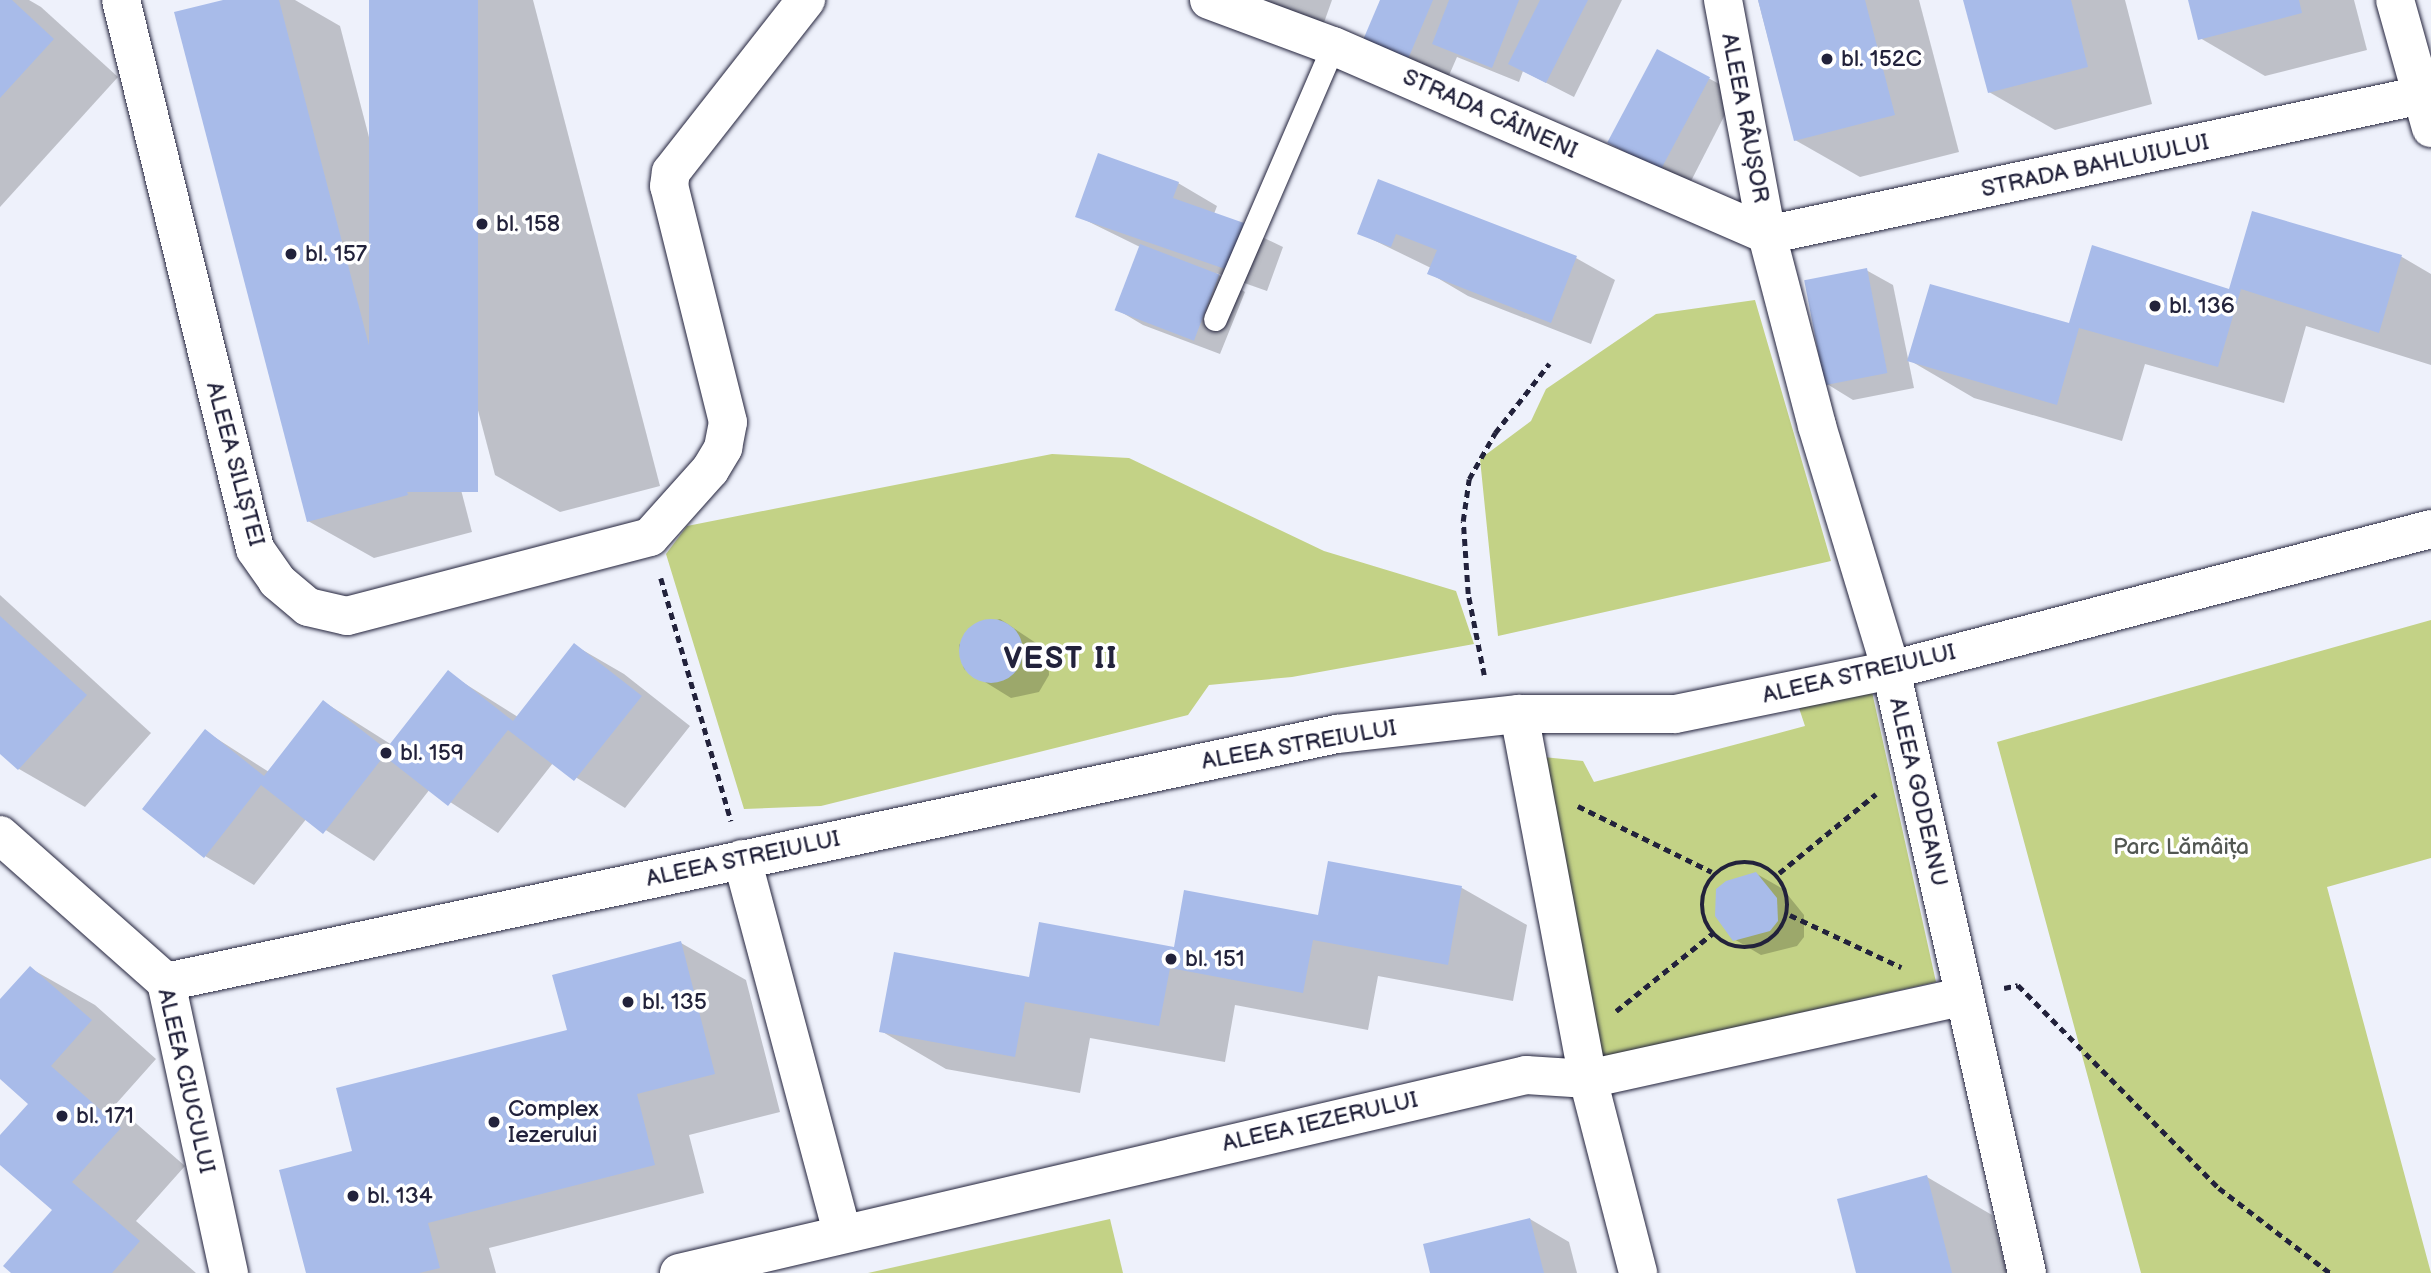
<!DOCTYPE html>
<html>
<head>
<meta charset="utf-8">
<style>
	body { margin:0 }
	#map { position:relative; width:2431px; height:1273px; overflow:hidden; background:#eef1fb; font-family:"Balsamiq Sans",sans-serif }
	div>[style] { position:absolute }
	.green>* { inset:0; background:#c3d286 }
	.shadow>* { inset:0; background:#0003 }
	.building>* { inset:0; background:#a8bbe9; transform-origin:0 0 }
	.round { border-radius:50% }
	.path>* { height:4.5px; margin-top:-2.25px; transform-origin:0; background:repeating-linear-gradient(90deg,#22223b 0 7px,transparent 0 12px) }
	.path>.ring { margin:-2.25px; padding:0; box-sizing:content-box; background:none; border:4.5px solid #22223b; border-radius:50% }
	.roads { filter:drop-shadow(0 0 2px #22223b) drop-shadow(0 0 2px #22223b) }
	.service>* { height:23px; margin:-11.5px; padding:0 11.5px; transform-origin:11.5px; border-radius:11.5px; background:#fff }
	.minor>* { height:38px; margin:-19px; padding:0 19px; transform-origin:19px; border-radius:19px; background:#fff }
	.dots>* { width:19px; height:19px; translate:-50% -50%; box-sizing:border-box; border:4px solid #fff; border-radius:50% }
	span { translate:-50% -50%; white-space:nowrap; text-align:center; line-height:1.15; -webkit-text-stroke:7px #fff; paint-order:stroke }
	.poi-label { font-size:23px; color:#22223b }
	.left { translate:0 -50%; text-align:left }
	.street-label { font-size:23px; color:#22223b }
	.park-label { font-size:23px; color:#525752 }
	.district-label { font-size:30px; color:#22223b; font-weight:700; letter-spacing:2px }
</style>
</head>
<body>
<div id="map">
	<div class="green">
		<div style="clip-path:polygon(1755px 300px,1831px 561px,1498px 636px,1480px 459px,1531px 421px,1546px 389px,1656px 314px)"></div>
		<div style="clip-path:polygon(1052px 454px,1129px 458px,1324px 551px,1456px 591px,1474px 644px,1292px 677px,1209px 685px,1188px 715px,821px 806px,744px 809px,666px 554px,687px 526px)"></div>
		<div style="clip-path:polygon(2431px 620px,2431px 858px,2327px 887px,2431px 1273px,2141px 1273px,1997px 742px)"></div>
		<div style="clip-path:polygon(1872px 692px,1936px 982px,1601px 1058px,1543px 757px,1583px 761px,1594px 782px,1805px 726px,1797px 702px)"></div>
		<div style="clip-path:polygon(1110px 1219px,1123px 1273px,868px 1273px)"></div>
	</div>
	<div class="shadow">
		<div style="clip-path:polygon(0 0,29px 0,41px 7px,118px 77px,0 207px)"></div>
		<div style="clip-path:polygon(230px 0,295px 0,340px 26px,472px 532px,374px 558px,308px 521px)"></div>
		<div style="clip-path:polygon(370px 0,533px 0,660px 486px,560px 512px,495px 475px)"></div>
		<div style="clip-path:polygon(1252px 0,1332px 0,1321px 31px)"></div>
		<div style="clip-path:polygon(1382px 0,1622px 0,1574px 97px,1523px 71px,1519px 82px,1457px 57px,1447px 80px,1404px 61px)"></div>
		<div style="clip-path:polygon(1758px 0,1919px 0,1959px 152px,1860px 177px,1795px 140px)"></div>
		<div style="clip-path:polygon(1965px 0,2125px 0,2152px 104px,2055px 130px,1989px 92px)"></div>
		<div style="clip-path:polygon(2189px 0,2354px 0,2367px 50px,2265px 76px,2200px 38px)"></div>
		<div style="clip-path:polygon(1658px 51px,1736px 93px,1689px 185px,1637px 158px)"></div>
		<div style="clip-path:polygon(1379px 181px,1576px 258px,1615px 280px,1591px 344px,1468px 296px,1429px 273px,1431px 268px,1359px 233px)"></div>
		<div style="clip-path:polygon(1178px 183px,1217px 206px,1214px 214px,1283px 247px,1267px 291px,1216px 273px,1245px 292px,1220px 354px,1143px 325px,1116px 309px,1140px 247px,1077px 216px)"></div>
		<div style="clip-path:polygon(2253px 213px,2402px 257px,2431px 274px,2431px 365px,2306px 326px,2284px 403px,2145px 364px,2122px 441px,1974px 398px,1909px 360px,2230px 291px)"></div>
		<div style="clip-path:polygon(1866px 270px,1893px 285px,1914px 388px,1853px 400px,1827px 384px)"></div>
		<div style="clip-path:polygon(0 595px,151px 733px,85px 807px,19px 769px,0 751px)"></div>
		<div style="clip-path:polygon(1000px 619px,1048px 651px,1049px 675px,1039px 692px,1011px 698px,964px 669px,959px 645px,975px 626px)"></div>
		<div style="clip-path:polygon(574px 645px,624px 674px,690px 726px,625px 808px,553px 763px,498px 833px,430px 789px,374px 861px,307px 818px,254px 885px,205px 856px,205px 731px,269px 772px,324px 702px,392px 745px,448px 673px,518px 717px)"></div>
		<div style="clip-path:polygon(1329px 863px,1462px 888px,1527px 925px,1513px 1001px,1378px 976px,1368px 1030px,1235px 1005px,1225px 1062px,1090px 1038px,1080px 1093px,946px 1069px,881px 1031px,1031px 979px,1319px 917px)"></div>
		<div style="clip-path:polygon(1755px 873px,1783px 889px,1804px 915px,1804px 937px,1797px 946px,1761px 955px,1734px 939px)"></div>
		<div style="clip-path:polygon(681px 943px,746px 980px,780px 1112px,689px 1135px,704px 1193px,489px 1248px,496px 1273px,307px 1273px,568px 1032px)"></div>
		<div style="clip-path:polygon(30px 968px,95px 1005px,156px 1059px,115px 1105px,185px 1166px,136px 1221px,196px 1273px,14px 1273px,54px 1210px,0 1162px,0 1138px,31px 1103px,0 1076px,0 1002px)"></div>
		<div style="clip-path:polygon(1927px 1177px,1992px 1215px,2007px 1273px,1858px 1273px)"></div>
		<div style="clip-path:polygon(1530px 1219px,1569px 1242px,1577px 1273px,1432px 1273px)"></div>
	</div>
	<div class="building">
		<div style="clip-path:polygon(0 0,12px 0,54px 39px,0 98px)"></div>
		<div style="clip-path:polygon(223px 0,279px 0,408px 495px,307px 522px,174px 12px)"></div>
		<div style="left:369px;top:0;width:109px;height:492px"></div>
		<div style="clip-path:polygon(1380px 0,1433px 0,1408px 59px,1363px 40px)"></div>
		<div style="clip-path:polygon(1449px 0,1519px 0,1492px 68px,1432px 44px)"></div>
		<div style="clip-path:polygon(1540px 0,1588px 0,1546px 83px,1508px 64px)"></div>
		<div style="clip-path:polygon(1758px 0,1865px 0,1895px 115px,1794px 141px)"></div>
		<div style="clip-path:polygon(1963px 0,2071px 0,2088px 67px,1988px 93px)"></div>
		<div style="clip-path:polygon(2188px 0,2299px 0,2302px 13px,2198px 40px)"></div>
		<div style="left:1657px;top:49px;width:60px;height:106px;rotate:28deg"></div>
		<div style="clip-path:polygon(1098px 153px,1179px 182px,1173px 198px,1244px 223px,1228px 270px,1075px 217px)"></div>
		<div style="clip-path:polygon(1378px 179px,1577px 256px,1551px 323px,1427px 274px,1437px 250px,1396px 234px,1391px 247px,1357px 234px)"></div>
		<div style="clip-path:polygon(2252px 211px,2402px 255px,2379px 333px,2241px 289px,2218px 367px,2079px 328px,2057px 405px,1907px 361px,1930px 284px,2069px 323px,2092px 245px,2229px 289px)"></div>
		<div style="left:1140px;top:244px;width:85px;height:71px;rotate:21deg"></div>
		<div style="left:1867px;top:268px;width:107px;height:64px;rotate:79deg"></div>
		<div style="clip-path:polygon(0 616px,87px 695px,18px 770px,0 754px)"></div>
		<div class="round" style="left:959px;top:619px;width:64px;height:64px"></div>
		<div style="clip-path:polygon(574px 643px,642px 696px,574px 781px,508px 730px,448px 806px,384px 756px,323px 834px,261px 785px,204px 858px,142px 809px,205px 729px,264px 776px,323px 700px,386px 749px,448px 670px,513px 721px)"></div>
		<div style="clip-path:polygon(1328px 861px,1462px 886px,1448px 965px,1313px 940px,1303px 993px,1170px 968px,1159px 1026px,1025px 1002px,1015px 1057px,879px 1032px,894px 952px,1029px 977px,1039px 922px,1174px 947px,1184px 890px,1318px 915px)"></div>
		<div style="clip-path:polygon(1756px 872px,1777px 898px,1778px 921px,1770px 931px,1733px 941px,1715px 916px,1716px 889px,1726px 881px)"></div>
		<div style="clip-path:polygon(681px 941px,715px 1074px,637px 1094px,655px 1165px,428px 1223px,440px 1268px,419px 1273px,306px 1273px,279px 1170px,352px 1151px,336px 1088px,567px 1030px,552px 975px)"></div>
		<div style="clip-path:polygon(30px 966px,92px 1020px,51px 1066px,121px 1128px,72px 1182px,140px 1241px,112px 1273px,11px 1273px,3px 1266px,52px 1210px,0 1165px,0 1135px,28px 1104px,0 1079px,0 999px)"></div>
		<div style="clip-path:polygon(1927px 1175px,1952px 1273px,1856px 1273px,1837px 1199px)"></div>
		<div style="clip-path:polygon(1530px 1218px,1544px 1273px,1430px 1273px,1423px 1244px)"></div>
	</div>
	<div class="path">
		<div style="left:661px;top:578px;width:253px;rotate:73.9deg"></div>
		<div style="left:1484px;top:675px;width:83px;rotate:-101.2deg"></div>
		<div style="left:1468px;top:594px;width:73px;rotate:-93.9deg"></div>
		<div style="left:1463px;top:521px;width:42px;rotate:-81.9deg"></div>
		<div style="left:1469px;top:479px;width:53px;rotate:-60.5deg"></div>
		<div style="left:1495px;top:433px;width:88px;rotate:-52deg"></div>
		<div style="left:1578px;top:806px;width:149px;rotate:26.2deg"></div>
		<div class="ring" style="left:1702px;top:862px;width:81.5px;height:81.5px"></div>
		<div style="left:1779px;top:873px;width:125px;rotate:-39.2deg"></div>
		<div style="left:1790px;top:915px;width:123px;rotate:25.1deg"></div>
		<div style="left:2004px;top:988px;width:14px;rotate:-12deg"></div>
		<div style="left:2018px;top:985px;width:286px;rotate:45.3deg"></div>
		<div style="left:2219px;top:1188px;width:140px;rotate:37.4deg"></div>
		<div style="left:1616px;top:1011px;width:124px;rotate:-38.8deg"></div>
	</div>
	<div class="roads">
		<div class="service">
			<div style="left:1215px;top:319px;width:297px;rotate:-66.6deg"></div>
		</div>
		<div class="minor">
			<div style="left:121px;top:0;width:565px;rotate:76.28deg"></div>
			<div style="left:255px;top:549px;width:39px;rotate:55deg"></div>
			<div style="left:277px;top:581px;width:40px;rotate:40deg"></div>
			<div style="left:308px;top:607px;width:40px;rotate:13deg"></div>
			<div style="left:347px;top:616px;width:313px;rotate:-14.6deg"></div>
			<div style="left:650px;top:537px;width:90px;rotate:-48.2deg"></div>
			<div style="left:710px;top:470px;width:26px;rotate:-59deg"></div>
			<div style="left:723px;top:448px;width:26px;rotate:-79deg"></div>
			<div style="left:728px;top:422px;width:243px;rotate:-104deg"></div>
			<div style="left:669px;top:186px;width:14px;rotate:-82deg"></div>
			<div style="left:671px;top:172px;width:219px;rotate:-51.9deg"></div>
			<div style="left:1209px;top:0;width:132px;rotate:20.4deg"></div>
			<div style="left:1333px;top:46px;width:473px;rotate:23.5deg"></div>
			<div style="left:1723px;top:0;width:239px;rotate:79.4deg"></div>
			<div style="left:1767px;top:235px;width:197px;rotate:75.3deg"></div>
			<div style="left:1817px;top:426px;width:255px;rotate:73.1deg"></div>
			<div style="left:1891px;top:670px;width:618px;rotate:77.29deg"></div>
			<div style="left:2395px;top:0;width:133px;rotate:74.3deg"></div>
			<div style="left:1767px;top:235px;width:679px;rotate:-12.07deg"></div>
			<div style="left:1519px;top:714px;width:371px;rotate:79.3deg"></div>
			<div style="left:1588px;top:1079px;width:200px;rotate:75.5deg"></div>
			<div style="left:0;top:835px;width:222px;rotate:41.5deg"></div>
			<div style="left:166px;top:982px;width:298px;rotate:77.8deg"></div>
			<div style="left:742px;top:859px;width:386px;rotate:75deg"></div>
			<div style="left:166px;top:982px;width:1197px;rotate:-11.96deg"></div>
			<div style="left:1337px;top:734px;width:183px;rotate:-6.3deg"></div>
			<div style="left:1519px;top:714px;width:156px"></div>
			<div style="left:1675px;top:714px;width:220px;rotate:-11.5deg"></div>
			<div style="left:1891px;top:670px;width:558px;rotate:-14.63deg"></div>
			<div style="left:679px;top:1273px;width:870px;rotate:-13.16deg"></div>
			<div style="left:1526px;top:1075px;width:62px;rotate:3.7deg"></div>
			<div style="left:1588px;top:1079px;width:385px;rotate:-12.4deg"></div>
		</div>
	</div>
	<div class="dots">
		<div style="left:1827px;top:59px;background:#22223b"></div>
		<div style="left:482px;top:224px;background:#22223b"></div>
		<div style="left:291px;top:254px;background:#22223b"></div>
		<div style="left:2155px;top:306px;background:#22223b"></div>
		<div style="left:386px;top:753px;background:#22223b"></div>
		<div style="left:1171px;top:959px;background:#22223b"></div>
		<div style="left:628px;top:1002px;background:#22223b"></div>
		<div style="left:62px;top:1116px;background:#22223b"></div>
		<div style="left:494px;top:1122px;background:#22223b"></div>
		<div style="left:353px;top:1196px;background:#22223b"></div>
	</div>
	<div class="poi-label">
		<span class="left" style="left:1841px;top:59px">bl. 152C</span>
		<span class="left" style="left:496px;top:224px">bl. 158</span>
		<span class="left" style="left:305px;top:254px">bl. 157</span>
		<span class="left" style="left:2169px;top:306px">bl. 136</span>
		<span class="left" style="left:400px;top:753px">bl. 159</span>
		<span class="left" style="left:1185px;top:959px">bl. 151</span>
		<span class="left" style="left:642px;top:1002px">bl. 135</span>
		<span class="left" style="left:508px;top:1122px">Complex<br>Iezerului</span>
		<span class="left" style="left:76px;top:1116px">bl. 171</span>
		<span class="left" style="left:367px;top:1196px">bl. 134</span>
	</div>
	<div class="street-label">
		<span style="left:1490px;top:114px;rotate:24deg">STRADA CÂINENI</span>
		<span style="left:1745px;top:118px;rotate:79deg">ALEEA RÂUȘOR</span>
		<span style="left:2095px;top:166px;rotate:-12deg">STRADA BAHLUIULUI</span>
		<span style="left:235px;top:464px;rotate:75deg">ALEEA SILIȘTEI</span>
		<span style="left:1859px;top:674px;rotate:-13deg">ALEEA STREIULUI</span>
		<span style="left:1299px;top:745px;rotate:-10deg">ALEEA STREIULUI</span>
		<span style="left:1918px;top:792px;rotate:77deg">ALEEA GODEANU</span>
		<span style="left:743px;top:859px;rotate:-12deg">ALEEA STREIULUI</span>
		<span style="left:186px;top:1081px;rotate:77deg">ALEEA CIUCULUI</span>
		<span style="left:1320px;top:1122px;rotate:-13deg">ALEEA IEZERULUI</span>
	</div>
	<div class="park-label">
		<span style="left:2181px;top:847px">Parc Lămâița</span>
	</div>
	<div class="district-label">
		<span style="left:1061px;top:659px">VEST II</span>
	</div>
</div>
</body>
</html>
